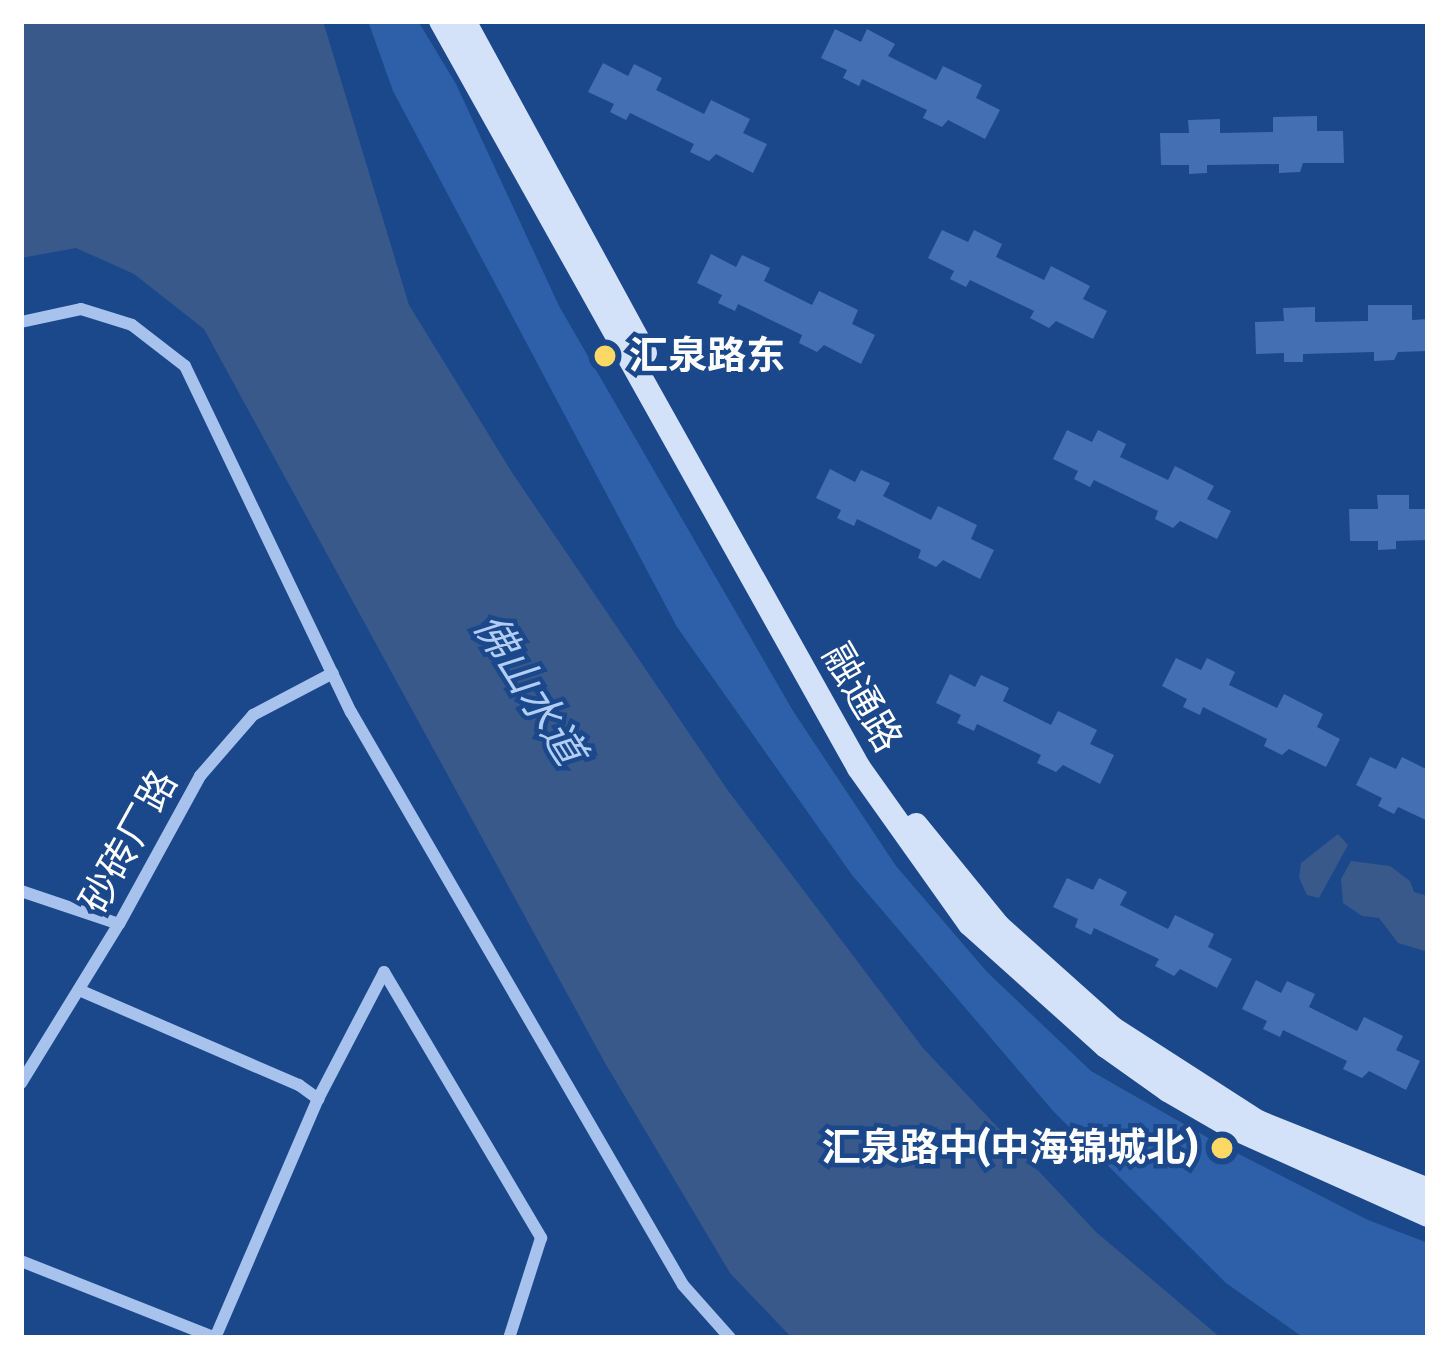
<!DOCTYPE html>
<html>
<head>
<meta charset="utf-8">
<style>
	body { margin:0 }
	#map { position:relative; width:1449px; height:1359px; overflow:hidden; background:#1b478b; font-family:"Fira Sans","Noto Sans SC",sans-serif }
	div>[style] { position:absolute }
	.green>* { inset:0; background:#2e60a9 }
	.water>* { inset:0; background:#39598b }
	.building>* { inset:0; background:#4470b3 }
	.street>* { height:12px; margin:-6px; padding:0 6px; transform-origin:6px; border-radius:6px; background:#a7c3ed }
	.secondary>* { height:24px; margin:-12px; padding:0 12px; transform-origin:12px; border-radius:12px; background:#d3e2f9 }
	.dots>* { width:33px; height:33px; translate:-50% -50%; box-sizing:border-box; border:6px solid #1b478b; border-radius:50% }
	span { translate:-50% -50%; white-space:nowrap; text-align:center; line-height:1.15; -webkit-text-stroke:9px #1b478b; paint-order:stroke }
	.poi-label { font-size:39px; color:#fff; font-weight:700 }
	.left { translate:0 -50%; text-align:left }
	.right { translate:-100% -50%; text-align:right }
	.street-label { font-size:39px; color:#fff }
	.water-label { font-size:42px; color:#b3cef4; font-style:italic }
	.frame { position:absolute; inset:0; border:24px solid #fff; pointer-events:none }
</style>
</head>
<body>
<div id="map">
	<div class="green">
		<div style="clip-path:polygon(368px 21px,418px 21px,456px 84px,559px 306px,793px 711px,896px 866px,987px 972px,1091px 1071px,1217px 1143px,1368px 1220px,1428px 1243px,1428px 1338px,1304px 1338px,1226px 1283px,1054px 1112px,852px 875px,677px 627px,393px 91px)"></div>
	</div>
	<div class="water">
		<div style="clip-path:polygon(21px 21px,323px 21px,409px 305px,513px 474px,729px 792px,923px 1048px,1096px 1232px,1221px 1338px,792px 1338px,730px 1273px,605px 1063px,204px 329px,134px 274px,76px 248px,21px 258px)"></div>
		<div style="clip-path:polygon(1338px 834px,1348px 845px,1319px 898px,1307px 895px,1299px 878px,1301px 863px)"></div>
		<div style="clip-path:polygon(1351px 861px,1390px 866px,1410px 881px,1414px 892px,1428px 896px,1428px 952px,1398px 943px,1379px 918px,1362px 916px,1343px 903px,1341px 879px)"></div>
	</div>
	<div class="building">
		<div style="clip-path:polygon(835px 29px,861px 42px,867px 29px,895px 44px,888px 56px,936px 80px,943px 66px,982px 85px,976px 98px,1000px 110px,985px 139px,948px 120px,942px 127px,923px 118px,927px 110px,862px 79px,859px 86px,843px 78px,847px 70px,821px 58px)"></div>
		<div style="clip-path:polygon(603px 63px,628px 76px,634px 64px,662px 78px,656px 90px,704px 114px,711px 100px,750px 119px,743px 133px,767px 144px,753px 173px,716px 154px,709px 161px,690px 152px,694px 144px,630px 113px,626px 120px,610px 112px,614px 104px,588px 92px)"></div>
		<div style="clip-path:polygon(1317px 116px,1317px 131px,1343px 131px,1344px 163px,1303px 163px,1300px 172px,1279px 173px,1279px 164px,1207px 165px,1207px 173px,1189px 174px,1189px 165px,1161px 165px,1160px 133px,1189px 133px,1188px 120px,1220px 119px,1220px 133px,1273px 132px,1273px 117px)"></div>
		<div style="clip-path:polygon(942px 230px,968px 242px,974px 230px,1002px 244px,996px 257px,1044px 280px,1051px 266px,1090px 286px,1083px 299px,1107px 311px,1093px 339px,1056px 321px,1049px 328px,1030px 318px,1034px 311px,970px 280px,966px 287px,950px 279px,954px 271px,928px 258px)"></div>
		<div style="clip-path:polygon(711px 254px,736px 267px,742px 255px,770px 268px,764px 281px,812px 305px,819px 291px,858px 310px,852px 324px,875px 335px,861px 364px,824px 345px,817px 352px,799px 343px,802px 335px,738px 304px,735px 311px,718px 303px,722px 295px,697px 283px)"></div>
		<div style="clip-path:polygon(1368px 305px,1412px 305px,1412px 320px,1428px 319px,1428px 351px,1398px 352px,1394px 360px,1374px 361px,1374px 352px,1303px 354px,1303px 362px,1284px 362px,1284px 353px,1256px 354px,1255px 322px,1284px 321px,1283px 308px,1315px 307px,1315px 322px,1368px 321px)"></div>
		<div style="clip-path:polygon(1067px 430px,1092px 442px,1098px 430px,1126px 444px,1120px 457px,1168px 480px,1175px 466px,1214px 486px,1207px 499px,1231px 511px,1217px 539px,1180px 521px,1173px 528px,1155px 519px,1158px 511px,1094px 480px,1090px 487px,1074px 479px,1078px 471px,1053px 459px)"></div>
		<div style="clip-path:polygon(830px 469px,855px 482px,861px 470px,890px 483px,883px 496px,931px 520px,938px 506px,977px 525px,971px 539px,994px 550px,980px 579px,943px 560px,936px 567px,918px 558px,921px 550px,857px 519px,854px 526px,837px 518px,841px 510px,816px 498px)"></div>
		<div style="clip-path:polygon(1377px 495px,1409px 495px,1409px 509px,1428px 509px,1428px 540px,1396px 541px,1396px 549px,1378px 550px,1378px 541px,1350px 541px,1349px 509px,1378px 509px)"></div>
		<div style="clip-path:polygon(1176px 658px,1201px 670px,1207px 658px,1235px 672px,1229px 685px,1277px 708px,1284px 694px,1323px 714px,1317px 727px,1340px 739px,1326px 767px,1289px 749px,1282px 755px,1264px 746px,1267px 739px,1203px 707px,1200px 715px,1183px 707px,1187px 699px,1162px 686px)"></div>
		<div style="clip-path:polygon(950px 674px,975px 687px,981px 675px,1009px 688px,1003px 701px,1051px 725px,1058px 711px,1097px 730px,1090px 744px,1114px 755px,1100px 784px,1063px 765px,1056px 772px,1037px 763px,1041px 755px,977px 724px,974px 731px,957px 723px,961px 715px,936px 703px)"></div>
		<div style="clip-path:polygon(1370px 757px,1396px 769px,1402px 757px,1428px 770px,1428px 821px,1398px 807px,1394px 814px,1378px 806px,1382px 798px,1356px 785px)"></div>
		<div style="clip-path:polygon(1067px 878px,1093px 890px,1099px 878px,1127px 892px,1120px 905px,1168px 929px,1175px 915px,1214px 934px,1208px 947px,1232px 959px,1217px 988px,1180px 969px,1174px 976px,1155px 966px,1159px 959px,1094px 928px,1091px 935px,1075px 927px,1078px 919px,1053px 907px)"></div>
		<div style="clip-path:polygon(1256px 980px,1281px 993px,1287px 981px,1315px 994px,1309px 1007px,1357px 1031px,1364px 1017px,1403px 1036px,1396px 1050px,1420px 1061px,1406px 1090px,1369px 1071px,1362px 1078px,1343px 1069px,1347px 1061px,1283px 1030px,1280px 1037px,1263px 1029px,1267px 1021px,1242px 1009px)"></div>
	</div>
	<div class="street">
		<div style="left:21px;top:322px;width:61px;rotate:-12.2deg"></div>
		<div style="left:81px;top:309px;width:53px;rotate:17.4deg"></div>
		<div style="left:132px;top:325px;width:67px;rotate:37.7deg"></div>
		<div style="left:185px;top:366px;width:384px;rotate:64.4deg"></div>
		<div style="left:351px;top:712px;width:662px;rotate:59.91deg"></div>
		<div style="left:683px;top:1285px;width:71px;rotate:48.4deg"></div>
		<div style="left:21px;top:891px;width:103px;rotate:18.6deg"></div>
		<div style="left:384px;top:972px;width:309px;rotate:59.4deg"></div>
		<div style="left:541px;top:1238px;width:105px;rotate:107.7deg"></div>
		<div style="left:79px;top:990px;width:240px;rotate:23.4deg"></div>
		<div style="left:299px;top:1085px;width:24px;rotate:36deg"></div>
		<div style="left:21px;top:1083px;width:187px;rotate:-58.4deg"></div>
		<div style="left:119px;top:924px;width:169px;rotate:-61.3deg"></div>
		<div style="left:200px;top:776px;width:81px;rotate:-49deg"></div>
		<div style="left:253px;top:715px;width:90px;rotate:-27.7deg"></div>
		<div style="left:21px;top:1261px;width:209px;rotate:21.6deg"></div>
		<div style="left:215px;top:1338px;width:260px;rotate:-66.7deg"></div>
		<div style="left:318px;top:1099px;width:143px;rotate:-62.5deg"></div>
	</div>
	<div class="secondary">
		<div style="left:441px;top:21px;width:856px;rotate:60.77deg"></div>
		<div style="left:859px;top:768px;width:191px;rotate:54.6deg"></div>
		<div style="left:970px;top:924px;width:183px;rotate:41.9deg"></div>
		<div style="left:1106px;top:1046px;width:76px;rotate:35.4deg"></div>
		<div style="left:1168px;top:1090px;width:74px;rotate:30deg"></div>
		<div style="left:1232px;top:1127px;width:215px;rotate:24.2deg"></div>
		<div style="left:464px;top:21px;width:378px;rotate:61.4deg"></div>
		<div style="left:916px;top:825px;width:130px;rotate:50.9deg"></div>
		<div style="left:998px;top:926px;width:153px;rotate:41.8deg"></div>
		<div style="left:1112px;top:1028px;width:174px;rotate:32.8deg"></div>
		<div style="left:1258px;top:1122px;width:183px;rotate:21.8deg"></div>
	</div>
	<div class="dots">
		<div style="left:605px;top:356px;background:#fed864"></div>
		<div style="left:1222px;top:1148px;background:#fed864"></div>
	</div>
	<div class="poi-label">
		<span class="left" style="left:629px;top:356px">汇泉路东</span>
		<span class="right" style="left:1198px;top:1148px">汇泉路中(中海锦城北)</span>
	</div>
	<div class="street-label">
		<span style="left:862px;top:698px;rotate:60deg">融通路</span>
		<span style="left:129px;top:842px;rotate:-61deg">砂砖厂路</span>
	</div>
	<div class="water-label">
		<span style="left:529px;top:689px;rotate:58deg">佛山水道</span>
	</div>
	<div class="frame"></div>
</div>
</body>
</html>
